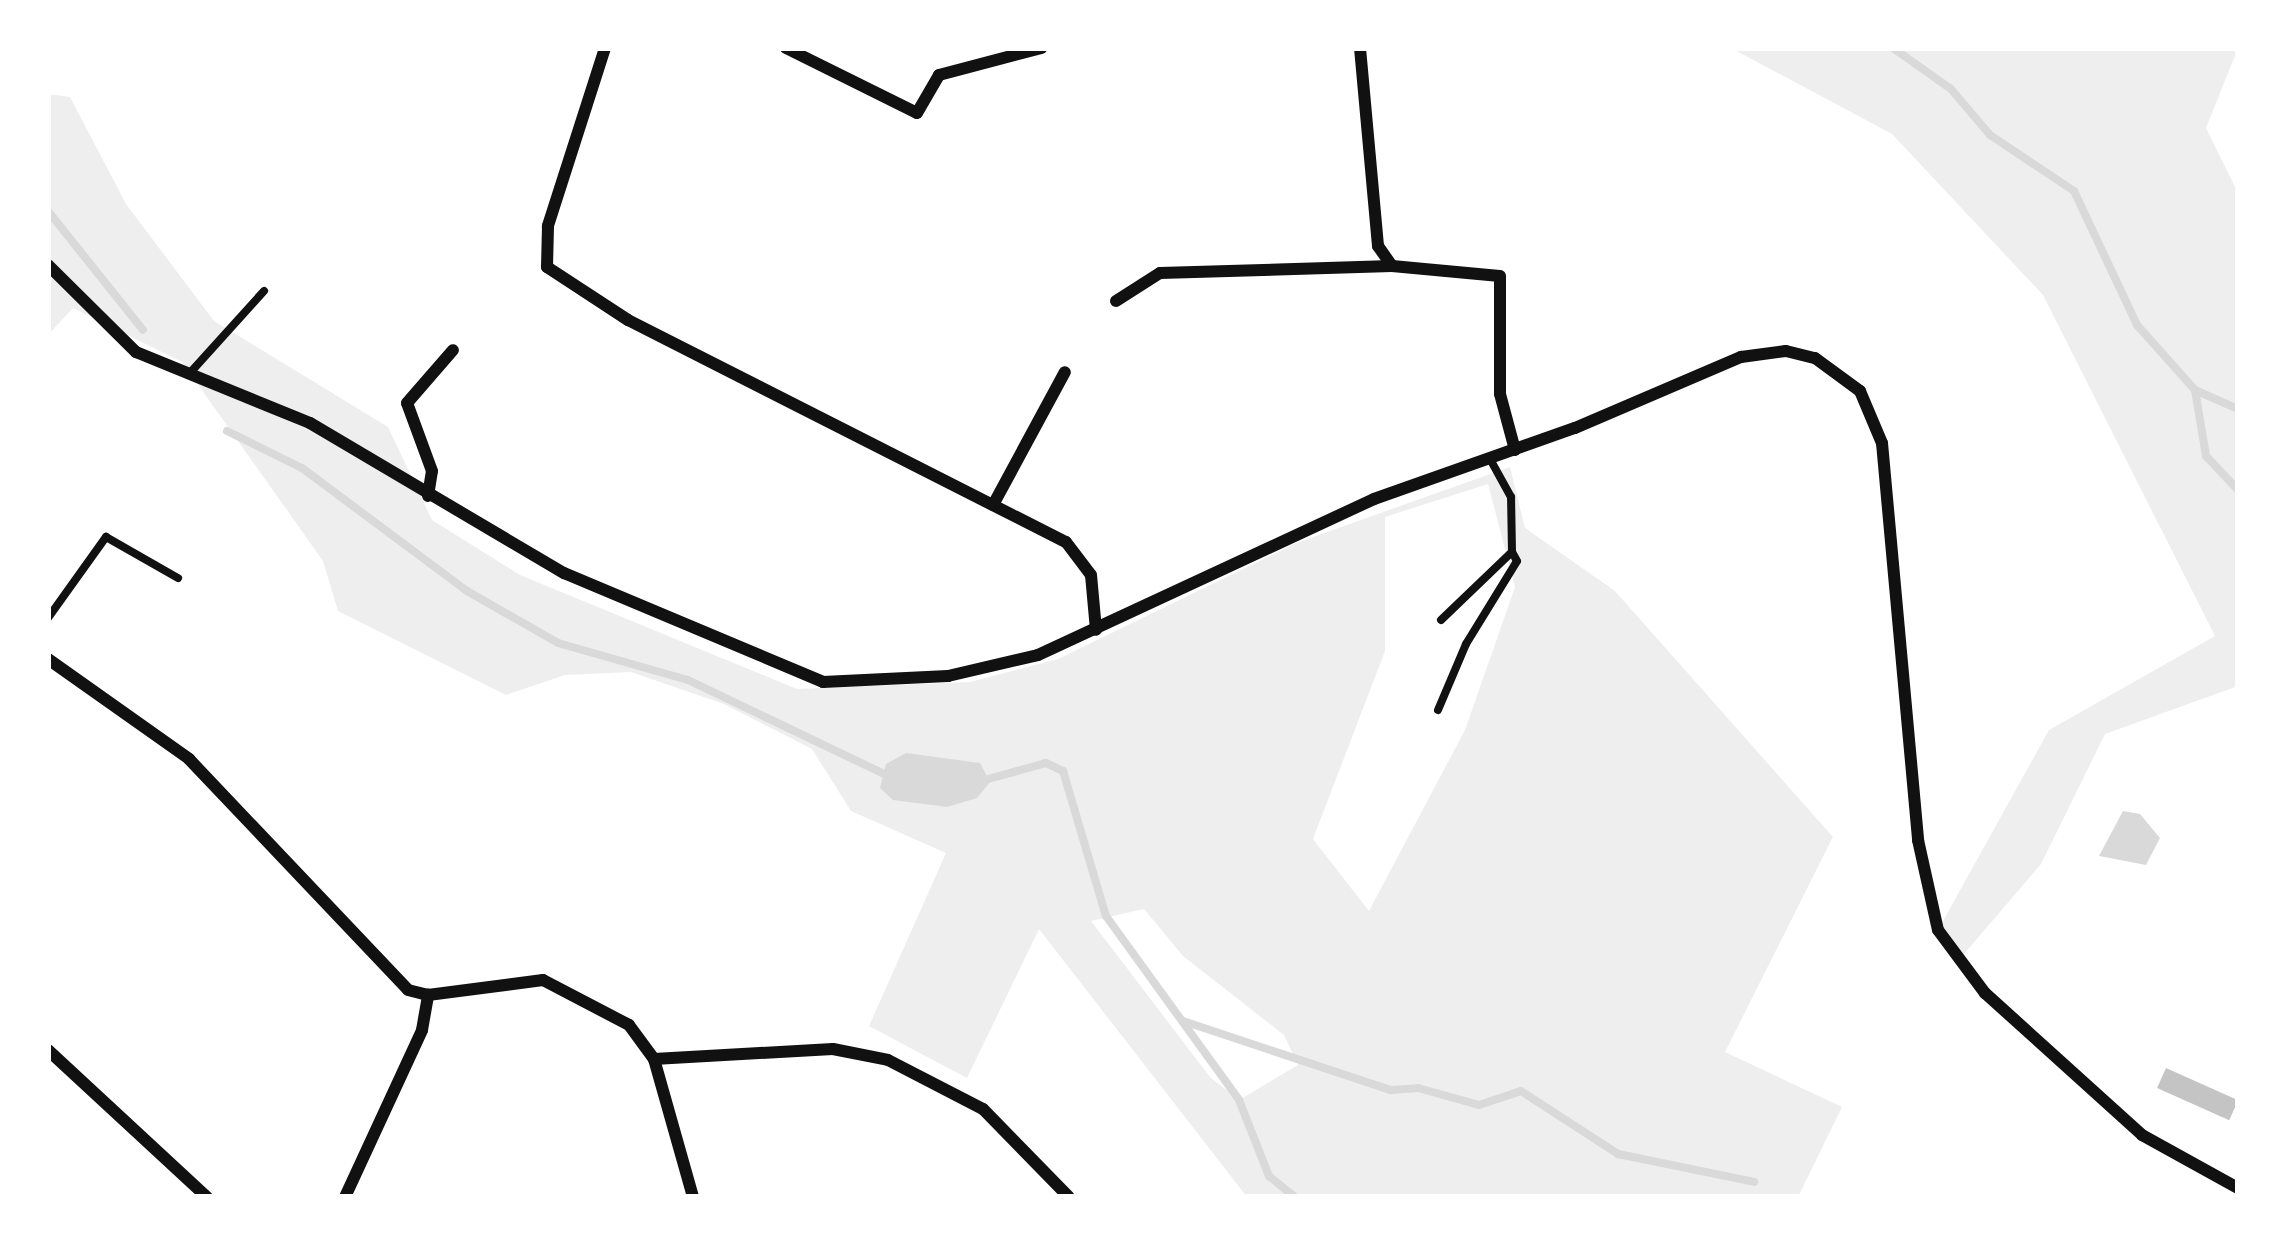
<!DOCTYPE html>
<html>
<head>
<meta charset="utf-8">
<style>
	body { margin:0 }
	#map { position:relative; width:2286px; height:1245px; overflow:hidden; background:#fff; font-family:"Nunito Sans",sans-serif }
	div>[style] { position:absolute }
	.green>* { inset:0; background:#eee }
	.water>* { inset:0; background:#d9d9d9 }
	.stream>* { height:8px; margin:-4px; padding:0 4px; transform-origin:4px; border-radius:4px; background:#d9d9d9 }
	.building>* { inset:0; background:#c4c4c4; transform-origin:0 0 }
	.service>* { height:8px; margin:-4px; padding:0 4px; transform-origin:4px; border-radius:4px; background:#111 }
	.minor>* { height:12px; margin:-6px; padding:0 6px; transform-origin:6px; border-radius:6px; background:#111 }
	span { translate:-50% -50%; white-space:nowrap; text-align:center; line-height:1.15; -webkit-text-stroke:12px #fff; paint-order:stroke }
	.frame { position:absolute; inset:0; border:51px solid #fff; pointer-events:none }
</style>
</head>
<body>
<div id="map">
	<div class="green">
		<div style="clip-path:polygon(1731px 48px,2238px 48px,2206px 128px,2238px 193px,2238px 686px,2105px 734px,2041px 864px,1958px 961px,1938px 930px,2049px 730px,2215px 636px,2043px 295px,1892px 134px)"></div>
		<div style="clip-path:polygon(evenodd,48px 94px,70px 97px,126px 204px,214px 321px,388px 427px,432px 520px,520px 575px,797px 689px,970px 682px,1058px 659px,1299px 542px,1510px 467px,1525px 528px,1615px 591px,1833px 837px,1725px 1052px,1842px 1107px,1798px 1197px,1247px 1197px,1039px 929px,967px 1078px,869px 1026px,946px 853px,851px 811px,812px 749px,724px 704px,631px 672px,565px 675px,506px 695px,338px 611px,323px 561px,182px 362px,73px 308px,48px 335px,48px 94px,1488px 484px,1515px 587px,1465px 730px,1369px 911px,1313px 839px,1385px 651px,1385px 517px,1488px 484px,48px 94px,1144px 909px,1183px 956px,1284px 1035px,1298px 1065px,1239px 1100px,1210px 1077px,1091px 921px,1144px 909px)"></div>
	</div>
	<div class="water">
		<div style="clip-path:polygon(906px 753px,980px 763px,990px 782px,977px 798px,947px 807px,893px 800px,880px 788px,886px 764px)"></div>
		<div style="clip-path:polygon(2123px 811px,2140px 814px,2160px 838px,2146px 865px,2099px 856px)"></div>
	</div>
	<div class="stream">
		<div style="left:1893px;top:48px;width:71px;rotate:35.3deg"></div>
		<div style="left:1951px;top:89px;width:60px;rotate:49.7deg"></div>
		<div style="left:1990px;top:135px;width:101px;rotate:33.7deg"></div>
		<div style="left:2074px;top:191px;width:148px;rotate:64.8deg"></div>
		<div style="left:2137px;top:325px;width:87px;rotate:48.3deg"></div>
		<div style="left:2195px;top:390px;width:67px;rotate:80.5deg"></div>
		<div style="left:2206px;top:456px;width:47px;rotate:46.7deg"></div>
		<div style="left:48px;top:211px;width:152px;rotate:51.4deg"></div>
		<div style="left:2195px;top:390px;width:47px;rotate:23.8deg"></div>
		<div style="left:227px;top:431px;width:84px;rotate:26.3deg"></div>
		<div style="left:302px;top:468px;width:206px;rotate:36.7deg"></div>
		<div style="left:467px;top:591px;width:105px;rotate:29.7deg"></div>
		<div style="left:558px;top:643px;width:135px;rotate:15.9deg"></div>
		<div style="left:688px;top:680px;width:222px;rotate:25.6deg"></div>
		<div style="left:981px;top:781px;width:67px;rotate:-15.5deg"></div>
		<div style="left:1046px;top:763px;width:19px;rotate:25deg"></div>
		<div style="left:1063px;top:771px;width:151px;rotate:73.5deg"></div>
		<div style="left:1106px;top:916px;width:227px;rotate:54.1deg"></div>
		<div style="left:1239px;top:1100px;width:82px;rotate:68.5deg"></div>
		<div style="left:1269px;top:1176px;width:33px;rotate:39deg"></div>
		<div style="left:1183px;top:1021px;width:219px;rotate:18.4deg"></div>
		<div style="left:1391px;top:1090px;width:27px;rotate:-4deg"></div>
		<div style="left:1418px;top:1088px;width:63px;rotate:15.6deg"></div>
		<div style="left:1479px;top:1105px;width:44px;rotate:-18.4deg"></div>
		<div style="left:1521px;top:1091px;width:116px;rotate:33deg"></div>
		<div style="left:1618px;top:1154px;width:139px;rotate:11.6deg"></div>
	</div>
	<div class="building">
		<div style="left:2166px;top:1068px;width:79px;height:22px;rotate:24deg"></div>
	</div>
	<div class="service">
		<div style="left:189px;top:374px;width:112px;rotate:-47.9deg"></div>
		<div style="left:48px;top:618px;width:100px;rotate:-54.4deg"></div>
		<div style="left:106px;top:537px;width:83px;rotate:29.7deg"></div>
		<div style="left:1441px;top:620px;width:98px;rotate:-43.8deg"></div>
		<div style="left:1512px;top:552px;width:55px;rotate:-91deg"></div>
		<div style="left:1511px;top:497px;width:43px;rotate:-118.9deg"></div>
		<div style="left:1438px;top:710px;width:72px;rotate:-67deg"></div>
		<div style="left:1466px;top:644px;width:97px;rotate:-58.4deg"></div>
		<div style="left:1517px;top:561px;width:10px;rotate:-119deg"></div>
	</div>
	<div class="minor">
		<div style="left:605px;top:48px;width:187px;rotate:107.8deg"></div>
		<div style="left:548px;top:226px;width:41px;rotate:91.4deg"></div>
		<div style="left:547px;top:267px;width:97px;rotate:33.2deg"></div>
		<div style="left:628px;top:320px;width:491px;rotate:26.9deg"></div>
		<div style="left:1066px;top:542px;width:41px;rotate:52.9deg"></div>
		<div style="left:1091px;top:575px;width:55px;rotate:84.8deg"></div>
		<div style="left:786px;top:48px;width:146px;rotate:26.4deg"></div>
		<div style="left:917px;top:113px;width:44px;rotate:-59.9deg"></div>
		<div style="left:939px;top:75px;width:106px;rotate:-14.8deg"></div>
		<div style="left:1360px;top:48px;width:199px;rotate:84.8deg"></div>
		<div style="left:1378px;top:246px;width:24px;rotate:55deg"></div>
		<div style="left:48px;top:265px;width:124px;rotate:44.7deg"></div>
		<div style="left:136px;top:352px;width:188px;rotate:22.2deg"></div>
		<div style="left:310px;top:423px;width:295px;rotate:30.6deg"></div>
		<div style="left:564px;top:573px;width:281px;rotate:22.8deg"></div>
		<div style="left:823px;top:682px;width:125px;rotate:-2.7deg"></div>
		<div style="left:948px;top:676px;width:92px;rotate:-13.1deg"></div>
		<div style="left:1038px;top:655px;width:370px;rotate:-24.9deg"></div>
		<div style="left:1374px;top:499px;width:213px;rotate:-19.5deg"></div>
		<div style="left:1575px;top:428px;width:181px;rotate:-23.2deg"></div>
		<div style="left:1741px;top:357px;width:45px;rotate:-7.6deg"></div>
		<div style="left:1786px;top:351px;width:30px;rotate:14deg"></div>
		<div style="left:1815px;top:358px;width:56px;rotate:36.3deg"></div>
		<div style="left:1860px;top:391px;width:56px;rotate:67.1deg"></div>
		<div style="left:1882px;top:443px;width:399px;rotate:84.8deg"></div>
		<div style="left:1918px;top:840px;width:92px;rotate:77.5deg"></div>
		<div style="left:1938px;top:930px;width:79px;rotate:53.3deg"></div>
		<div style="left:1985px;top:993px;width:212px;rotate:42.1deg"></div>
		<div style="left:2142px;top:1135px;width:110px;rotate:28.9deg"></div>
		<div style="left:1116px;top:301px;width:52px;rotate:-32.5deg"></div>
		<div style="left:1160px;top:273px;width:232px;rotate:-1.7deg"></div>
		<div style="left:1392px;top:266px;width:108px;rotate:5.3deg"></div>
		<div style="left:1500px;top:276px;width:118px;rotate:90deg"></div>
		<div style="left:1500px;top:394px;width:58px;rotate:75deg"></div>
		<div style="left:428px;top:496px;width:25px;rotate:-81deg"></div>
		<div style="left:432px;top:471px;width:72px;rotate:-110.2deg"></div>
		<div style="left:407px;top:403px;width:70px;rotate:-49deg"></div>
		<div style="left:993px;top:505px;width:151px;rotate:-61.6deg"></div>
		<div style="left:48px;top:659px;width:173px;rotate:35.3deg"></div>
		<div style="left:189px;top:759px;width:318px;rotate:46.5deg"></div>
		<div style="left:408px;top:990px;width:21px;rotate:14deg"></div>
		<div style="left:428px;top:995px;width:116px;rotate:-7.4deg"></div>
		<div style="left:543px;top:980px;width:97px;rotate:27.6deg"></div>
		<div style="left:629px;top:1025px;width:42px;rotate:53.7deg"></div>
		<div style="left:654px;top:1059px;width:143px;rotate:74.2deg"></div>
		<div style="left:48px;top:1050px;width:217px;rotate:42.8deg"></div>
		<div style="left:654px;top:1059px;width:179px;rotate:-3.2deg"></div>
		<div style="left:833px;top:1049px;width:56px;rotate:11.3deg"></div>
		<div style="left:888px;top:1060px;width:107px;rotate:27.3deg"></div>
		<div style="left:983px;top:1109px;width:123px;rotate:45.7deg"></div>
		<div style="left:345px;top:1197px;width:184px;rotate:-65.2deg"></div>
		<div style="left:422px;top:1030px;width:36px;rotate:-80deg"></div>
	</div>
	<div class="frame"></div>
</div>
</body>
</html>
